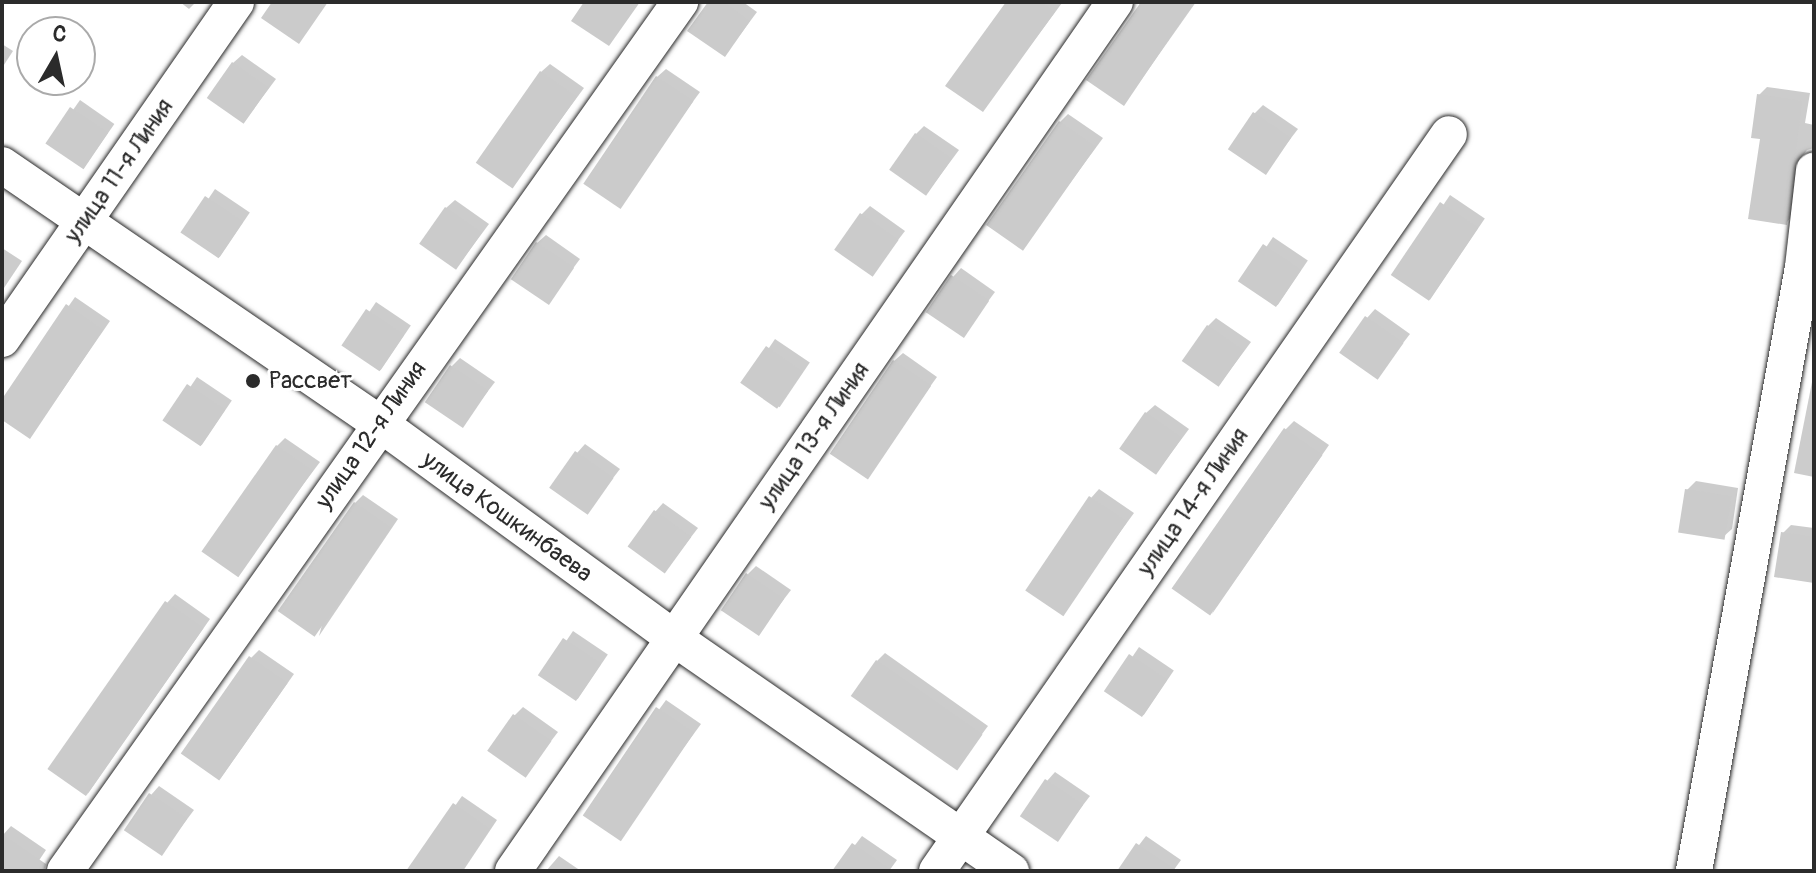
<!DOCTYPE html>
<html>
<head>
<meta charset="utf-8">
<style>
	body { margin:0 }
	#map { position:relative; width:1816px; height:873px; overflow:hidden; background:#fff; font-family:Pangolin,sans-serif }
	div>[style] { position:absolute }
	.shadow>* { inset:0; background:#0003; transform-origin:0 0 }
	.building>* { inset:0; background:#cbcbcb; transform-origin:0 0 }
	.roads { filter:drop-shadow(0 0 2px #2b2b2b) drop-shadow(0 0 2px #2b2b2b) }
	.minor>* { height:36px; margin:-18px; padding:0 18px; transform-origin:18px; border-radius:18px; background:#fff }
	.dots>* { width:22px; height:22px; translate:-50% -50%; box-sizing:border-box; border:4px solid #fff; border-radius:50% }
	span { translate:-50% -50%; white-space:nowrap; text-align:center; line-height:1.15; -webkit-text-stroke:6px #fff; paint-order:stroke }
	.street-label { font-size:24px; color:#2b2b2b }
	.poi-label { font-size:24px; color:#2b2b2b }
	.left { translate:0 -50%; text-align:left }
	.frame { position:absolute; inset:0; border:4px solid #2b2b2b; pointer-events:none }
	.north { position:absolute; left:16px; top:16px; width:80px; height:80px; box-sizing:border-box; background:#fff; border:2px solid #aaa; border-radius:50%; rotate:9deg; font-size:22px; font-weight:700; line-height:32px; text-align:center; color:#2b2b2b }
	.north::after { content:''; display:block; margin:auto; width:28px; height:36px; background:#2b2b2b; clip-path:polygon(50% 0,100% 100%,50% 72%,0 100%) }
</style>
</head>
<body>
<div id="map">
	<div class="shadow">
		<div style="clip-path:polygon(180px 2px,196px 2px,189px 9px)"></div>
		<div style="clip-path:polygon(710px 2px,743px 2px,757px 12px,725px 55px)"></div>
		<div style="clip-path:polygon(1008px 2px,1062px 3px,983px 109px)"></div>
		<div style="clip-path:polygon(1142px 2px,1196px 2px,1124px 104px)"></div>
		<div style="clip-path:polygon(2px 44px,13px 51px,2px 68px)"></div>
		<div style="clip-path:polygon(242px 55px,276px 79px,244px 122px,233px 63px)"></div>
		<div style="clip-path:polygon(550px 64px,584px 88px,512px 186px,541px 72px)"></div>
		<div style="clip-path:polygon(666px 69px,700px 92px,618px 204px,657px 77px)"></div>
		<div style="clip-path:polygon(1767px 87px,1810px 93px,1805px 123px,1814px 125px,1814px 148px,1807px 150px,1801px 158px,1794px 214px,1786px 223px,1763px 138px,1759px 95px)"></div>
		<div style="left:80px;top:100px;width:42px;height:54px;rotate:35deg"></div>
		<div style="clip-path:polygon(1263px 105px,1298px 129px,1265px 172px,1254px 114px)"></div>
		<div style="clip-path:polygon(1068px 114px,1103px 138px,1023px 247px,1060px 122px)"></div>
		<div style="clip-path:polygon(924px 126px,959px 150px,927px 193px,916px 134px)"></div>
		<div style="left:215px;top:189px;width:42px;height:54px;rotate:34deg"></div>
		<div style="left:1450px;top:195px;width:42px;height:98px;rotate:34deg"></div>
		<div style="clip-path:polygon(455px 200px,489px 224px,457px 267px,446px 208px)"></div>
		<div style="clip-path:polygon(870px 206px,905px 231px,872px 274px,861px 215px)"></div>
		<div style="clip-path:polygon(546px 235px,580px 259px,548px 302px,537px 243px)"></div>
		<div style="left:1273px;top:237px;width:42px;height:54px;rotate:34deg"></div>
		<div style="clip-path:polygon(2px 248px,22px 261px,2px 291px)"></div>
		<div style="clip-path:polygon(961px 268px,995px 292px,963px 335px,953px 277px)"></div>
		<div style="clip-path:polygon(75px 297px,110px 321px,30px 437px,2px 418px,2px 402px)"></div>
		<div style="left:376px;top:302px;width:42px;height:54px;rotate:34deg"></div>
		<div style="clip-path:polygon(1375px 309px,1410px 334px,1377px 377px,1367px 318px)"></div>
		<div style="clip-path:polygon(1216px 318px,1251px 342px,1219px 385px,1208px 326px)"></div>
		<div style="left:775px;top:339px;width:42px;height:54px;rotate:34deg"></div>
		<div style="clip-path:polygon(903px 353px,937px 377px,865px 477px,894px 361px)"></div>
		<div style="clip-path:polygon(460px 358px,495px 382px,462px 425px,452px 366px)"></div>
		<div style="clip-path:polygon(1814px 372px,1814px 477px,1794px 473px)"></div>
		<div style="left:197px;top:377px;width:42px;height:54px;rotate:34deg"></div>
		<div style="clip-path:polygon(1155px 405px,1189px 429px,1157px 472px,1146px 413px)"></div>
		<div style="clip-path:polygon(1294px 421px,1329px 445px,1212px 614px,1286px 429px)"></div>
		<div style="clip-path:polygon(285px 438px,320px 462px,236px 574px,277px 446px)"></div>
		<div style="clip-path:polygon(585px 444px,620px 469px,587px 512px,577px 453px)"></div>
		<div style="clip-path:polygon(1696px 481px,1738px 488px,1732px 529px,1723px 537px,1687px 490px)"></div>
		<div style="clip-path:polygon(1099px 489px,1134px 513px,1061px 613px,1091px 498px)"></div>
		<div style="clip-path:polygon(363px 495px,398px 519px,319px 636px,355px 503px)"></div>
		<div style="clip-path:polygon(663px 503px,698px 528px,665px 571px,655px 512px)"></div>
		<div style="clip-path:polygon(1791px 525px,1814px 528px,1814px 581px,1783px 533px)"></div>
		<div style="clip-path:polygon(756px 566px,791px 590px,758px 633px,748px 574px)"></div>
		<div style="clip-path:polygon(175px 594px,210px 619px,87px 795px,167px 603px)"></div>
		<div style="left:573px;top:631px;width:42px;height:54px;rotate:34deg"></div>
		<div style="left:1139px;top:647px;width:42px;height:54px;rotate:34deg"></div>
		<div style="clip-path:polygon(259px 650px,294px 674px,220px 779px,251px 658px)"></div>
		<div style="clip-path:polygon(885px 653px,988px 726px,956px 769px,877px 661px)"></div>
		<div style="clip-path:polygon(666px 700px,701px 724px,625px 828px,615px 770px)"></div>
		<div style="clip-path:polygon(523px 707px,558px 732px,525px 775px,514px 716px)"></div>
		<div style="clip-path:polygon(1055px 772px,1090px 796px,1057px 839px,1047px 781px)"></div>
		<div style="clip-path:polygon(159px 786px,194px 810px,161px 854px,151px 795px)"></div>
		<div style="clip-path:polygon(462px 796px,497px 820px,463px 871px,409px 871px)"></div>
		<div style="clip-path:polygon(11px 826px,46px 850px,32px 871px,2px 871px,2px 836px)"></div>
		<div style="clip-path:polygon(862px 836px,897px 860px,889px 871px,835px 871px)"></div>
		<div style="clip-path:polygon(1146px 836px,1181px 860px,1173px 871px,1119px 871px)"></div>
		<div style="clip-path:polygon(559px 856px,581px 871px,546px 871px)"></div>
	</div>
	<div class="building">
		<div style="clip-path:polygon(272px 2px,328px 2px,299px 44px,261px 18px)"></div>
		<div style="clip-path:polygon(584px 2px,640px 2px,609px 46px,571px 21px)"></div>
		<div style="clip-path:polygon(708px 2px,724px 2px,750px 21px,725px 57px,687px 31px)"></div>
		<div style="clip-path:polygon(1006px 2px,1041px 2px,1055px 12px,983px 112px,945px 86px)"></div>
		<div style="clip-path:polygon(1141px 2px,1194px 2px,1124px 106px,1086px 80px)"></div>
		<div style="left:232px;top:62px;width:45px;height:44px;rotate:35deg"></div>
		<div style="left:540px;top:71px;width:45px;height:112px;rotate:35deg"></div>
		<div style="left:656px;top:76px;width:45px;height:130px;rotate:34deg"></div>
		<div style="clip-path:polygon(1757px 94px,1802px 101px,1787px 225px,1748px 219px,1760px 139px,1751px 138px)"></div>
		<div style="left:70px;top:107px;width:46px;height:44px;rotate:34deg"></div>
		<div style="left:1253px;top:112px;width:46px;height:45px;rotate:34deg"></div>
		<div style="left:1059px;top:121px;width:45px;height:127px;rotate:35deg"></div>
		<div style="left:915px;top:133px;width:45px;height:45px;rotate:35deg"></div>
		<div style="left:205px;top:196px;width:46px;height:44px;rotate:34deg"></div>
		<div style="left:1440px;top:202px;width:46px;height:88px;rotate:34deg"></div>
		<div style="left:445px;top:207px;width:45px;height:45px;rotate:35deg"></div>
		<div style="left:860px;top:213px;width:47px;height:45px;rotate:35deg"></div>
		<div style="left:536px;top:242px;width:46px;height:45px;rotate:34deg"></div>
		<div style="left:1263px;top:244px;width:46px;height:45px;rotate:34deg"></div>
		<div style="left:951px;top:275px;width:46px;height:45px;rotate:34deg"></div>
		<div style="clip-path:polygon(66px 304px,103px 330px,30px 439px,2px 420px,2px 399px)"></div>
		<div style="left:366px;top:309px;width:46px;height:44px;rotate:34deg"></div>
		<div style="left:1365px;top:316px;width:47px;height:45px;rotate:35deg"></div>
		<div style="left:1207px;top:325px;width:45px;height:44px;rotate:35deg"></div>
		<div style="left:766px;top:346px;width:45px;height:45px;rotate:35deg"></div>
		<div style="left:893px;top:360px;width:46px;height:113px;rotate:34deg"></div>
		<div style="left:450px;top:365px;width:46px;height:45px;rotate:34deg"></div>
		<div style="left:187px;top:384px;width:46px;height:44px;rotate:34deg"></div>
		<div style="left:1145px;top:412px;width:45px;height:45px;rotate:35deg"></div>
		<div style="left:1284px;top:428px;width:47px;height:196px;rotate:35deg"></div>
		<div style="left:276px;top:445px;width:45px;height:130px;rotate:35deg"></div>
		<div style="left:575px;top:451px;width:47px;height:45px;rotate:35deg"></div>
		<div style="left:1685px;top:489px;width:47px;height:44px;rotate:9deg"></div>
		<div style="left:1089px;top:496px;width:46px;height:114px;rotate:34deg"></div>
		<div style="left:354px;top:502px;width:45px;height:133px;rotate:35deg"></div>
		<div style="left:654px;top:510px;width:46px;height:45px;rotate:36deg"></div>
		<div style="clip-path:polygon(1781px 532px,1814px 537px,1814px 583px,1774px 577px)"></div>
		<div style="left:746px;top:573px;width:46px;height:45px;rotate:34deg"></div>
		<div style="left:165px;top:601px;width:47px;height:205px;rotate:35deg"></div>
		<div style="left:563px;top:638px;width:46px;height:45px;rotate:34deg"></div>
		<div style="left:1129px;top:654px;width:46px;height:45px;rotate:34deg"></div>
		<div style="left:249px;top:656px;width:47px;height:119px;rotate:35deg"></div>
		<div style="left:876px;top:660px;width:130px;height:44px;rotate:35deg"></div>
		<div style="left:656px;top:707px;width:46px;height:131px;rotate:34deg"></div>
		<div style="left:513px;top:714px;width:47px;height:45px;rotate:35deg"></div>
		<div style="left:1045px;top:779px;width:46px;height:45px;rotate:34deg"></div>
		<div style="left:149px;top:793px;width:46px;height:45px;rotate:34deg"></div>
		<div style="clip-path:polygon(453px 803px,490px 829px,461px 871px,406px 871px)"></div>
		<div style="clip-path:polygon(2px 834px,46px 864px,44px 871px,2px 871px)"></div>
		<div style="clip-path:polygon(852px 843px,893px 871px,832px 871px)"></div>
		<div style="clip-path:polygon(1136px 843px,1178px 871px,1117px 871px)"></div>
	</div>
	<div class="roads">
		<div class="minor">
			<div style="left:2px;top:165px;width:457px;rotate:34.4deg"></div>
			<div style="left:379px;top:423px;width:365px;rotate:36.1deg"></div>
			<div style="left:674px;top:638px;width:410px;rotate:34.7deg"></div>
			<div style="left:2px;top:339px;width:410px;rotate:-55.2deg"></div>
			<div style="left:65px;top:871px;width:1065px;rotate:-54.71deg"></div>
			<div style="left:513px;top:871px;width:1057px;rotate:-55.29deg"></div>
			<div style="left:937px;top:871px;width:897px;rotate:-55.21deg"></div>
			<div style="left:1694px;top:871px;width:614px;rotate:-79.77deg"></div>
			<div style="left:1803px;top:267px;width:97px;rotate:-83.5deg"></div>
		</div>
	</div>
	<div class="dots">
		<div style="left:253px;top:381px;background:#2b2b2b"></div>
	</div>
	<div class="street-label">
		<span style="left:119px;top:171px;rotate:-55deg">улица 11-я Линия</span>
		<span style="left:371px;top:435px;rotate:-55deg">улица 12-я Линия</span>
		<span style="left:814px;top:436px;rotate:-55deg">улица 13-я Линия</span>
		<span style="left:1193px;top:502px;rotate:-55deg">улица 14-я Линия</span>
		<span style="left:507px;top:517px;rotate:36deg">улица Кошкинбаева</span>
	</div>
	<div class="poi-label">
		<span class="left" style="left:269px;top:381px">Рассвет</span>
	</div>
	<div class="frame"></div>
	<div class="north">С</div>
</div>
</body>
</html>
